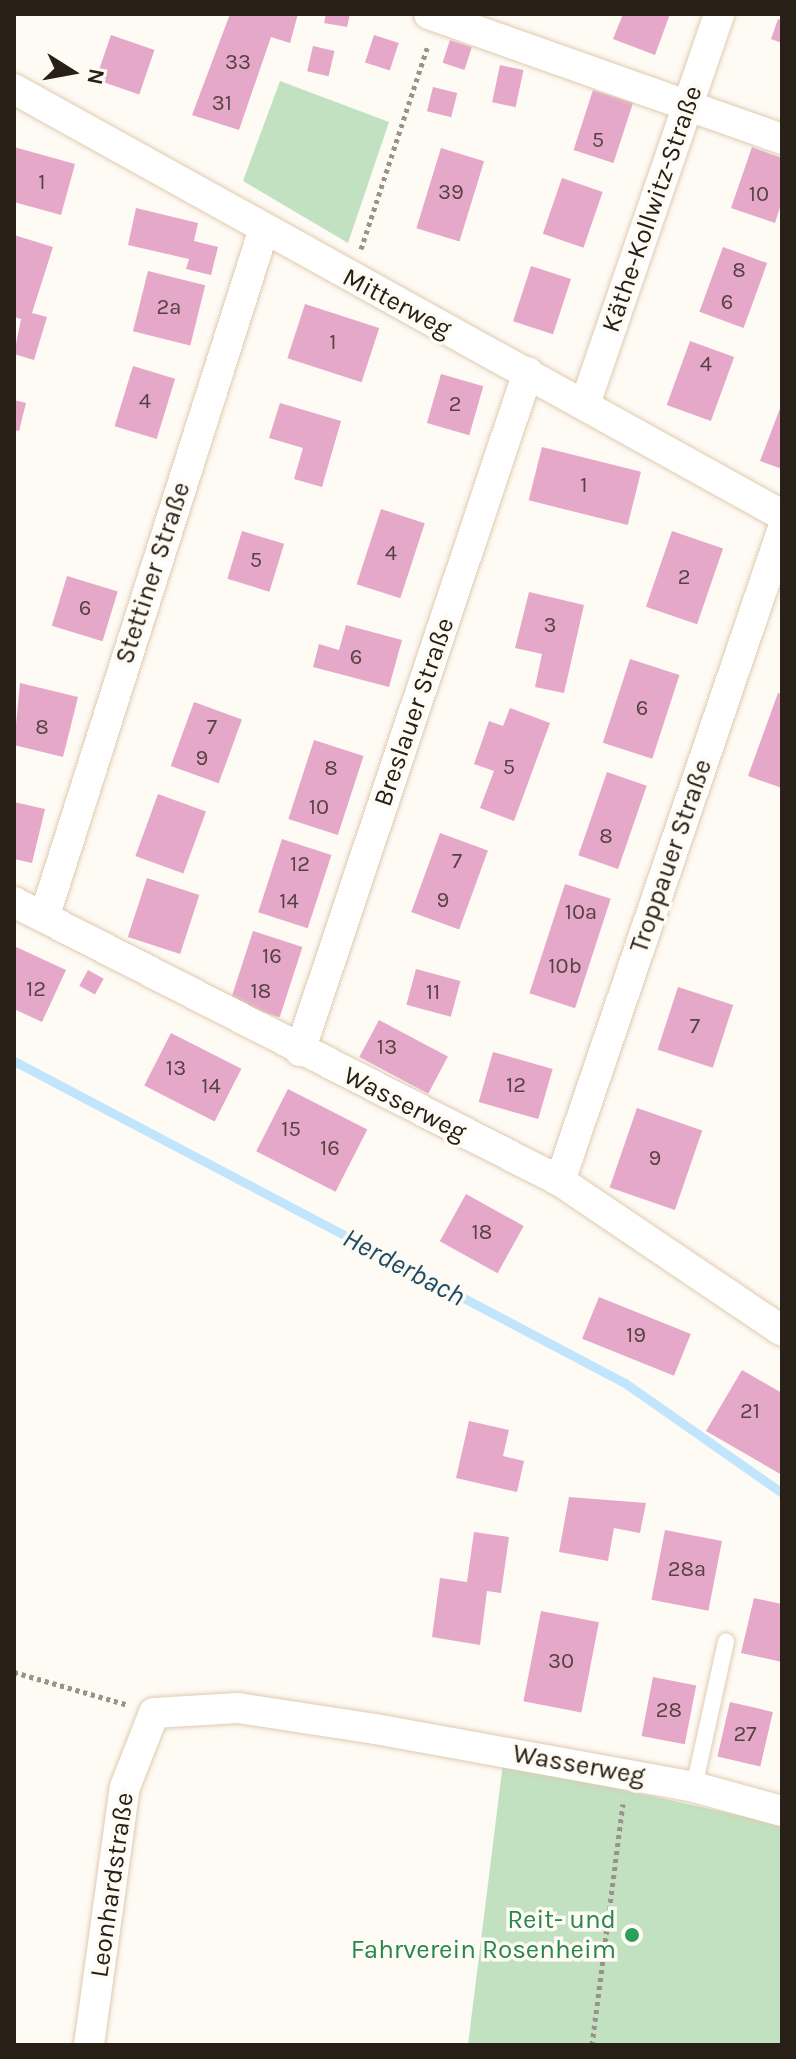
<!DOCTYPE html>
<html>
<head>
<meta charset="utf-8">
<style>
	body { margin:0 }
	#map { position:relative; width:796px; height:2059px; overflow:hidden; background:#fefaf4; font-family:Karla,sans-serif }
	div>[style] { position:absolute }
	.green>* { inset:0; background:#c1e1c0 }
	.stream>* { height:9px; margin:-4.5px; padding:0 4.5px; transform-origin:4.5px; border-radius:4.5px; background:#c1e5fc }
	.building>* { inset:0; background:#e5a8c9; transform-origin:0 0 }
	.path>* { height:5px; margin-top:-2.5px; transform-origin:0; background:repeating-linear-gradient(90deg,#98938b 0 4px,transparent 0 8px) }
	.roads { filter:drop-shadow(0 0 2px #dfcbb0) drop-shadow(0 0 2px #dfcbb0) }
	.lane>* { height:16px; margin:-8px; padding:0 8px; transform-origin:8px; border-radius:8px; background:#fff }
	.street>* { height:30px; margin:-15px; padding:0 15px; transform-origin:15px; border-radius:15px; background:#fff }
	.dots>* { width:22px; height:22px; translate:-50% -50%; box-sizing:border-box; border:4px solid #fefaf4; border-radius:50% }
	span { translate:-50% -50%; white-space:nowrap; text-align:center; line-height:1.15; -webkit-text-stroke:7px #fefaf4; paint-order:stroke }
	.number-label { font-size:22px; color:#574243 }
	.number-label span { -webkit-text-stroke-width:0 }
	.street-label { font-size:26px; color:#282016 }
	.leisure-label { font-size:26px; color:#27864d }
	.right { translate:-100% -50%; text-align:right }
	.water-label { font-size:28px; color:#1c4c66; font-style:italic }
	.frame { position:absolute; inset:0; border:16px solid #282016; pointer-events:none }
	.north { position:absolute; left:32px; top:32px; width:80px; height:80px; -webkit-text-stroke:6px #fefaf4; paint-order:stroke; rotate:101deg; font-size:22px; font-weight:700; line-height:32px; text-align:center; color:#282016 }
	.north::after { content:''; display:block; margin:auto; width:28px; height:36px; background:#282016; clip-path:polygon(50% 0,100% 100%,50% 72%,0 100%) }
</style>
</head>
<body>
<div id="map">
	<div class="green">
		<div style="clip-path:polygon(280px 81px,389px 122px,348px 243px,243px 181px)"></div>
		<div style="clip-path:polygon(503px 1763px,782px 1825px,782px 2045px,468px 2045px)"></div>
	</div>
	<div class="stream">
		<div style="left:14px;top:1061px;width:691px;rotate:27.79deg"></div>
		<div style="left:625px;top:1383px;width:192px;rotate:35deg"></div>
	</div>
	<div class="building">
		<div style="clip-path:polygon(230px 14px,298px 14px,290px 43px,271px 37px,239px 130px,192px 115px)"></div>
		<div style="clip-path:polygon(326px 14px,350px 14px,347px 27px,324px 23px)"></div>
		<div style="clip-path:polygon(623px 14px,670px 14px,655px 55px,613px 39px)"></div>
		<div style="clip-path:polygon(778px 19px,782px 20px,782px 43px,771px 39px)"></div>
		<div style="left:111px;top:35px;width:46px;height:47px;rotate:19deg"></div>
		<div style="left:374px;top:35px;width:26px;height:29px;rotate:18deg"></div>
		<div style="left:450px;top:40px;width:23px;height:24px;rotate:18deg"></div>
		<div style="left:313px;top:46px;width:22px;height:26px;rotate:13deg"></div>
		<div style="left:500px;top:65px;width:24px;height:38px;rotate:12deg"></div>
		<div style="left:433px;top:87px;width:25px;height:25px;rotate:14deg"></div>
		<div style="left:593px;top:90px;width:42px;height:63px;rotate:18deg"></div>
		<div style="clip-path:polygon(14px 147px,75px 164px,61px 215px,14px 202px)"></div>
		<div style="clip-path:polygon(752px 147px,782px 158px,782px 201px,775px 223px,731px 208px)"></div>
		<div style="left:441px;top:148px;width:45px;height:84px;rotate:17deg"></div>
		<div style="left:562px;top:178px;width:43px;height:59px;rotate:19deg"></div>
		<div style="clip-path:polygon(136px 208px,198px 223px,194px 241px,218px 247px,211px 275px,186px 269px,189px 259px,128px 245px)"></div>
		<div style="clip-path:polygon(14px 235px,53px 247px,32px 313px,47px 317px,34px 360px,14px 354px,21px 319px,14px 317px)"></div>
		<div style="left:723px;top:247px;width:47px;height:69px;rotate:20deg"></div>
		<div style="left:531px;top:266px;width:42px;height:58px;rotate:18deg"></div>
		<div style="left:148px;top:271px;width:59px;height:62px;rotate:14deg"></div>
		<div style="left:305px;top:304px;width:78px;height:57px;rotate:18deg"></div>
		<div style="left:690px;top:341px;width:47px;height:68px;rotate:20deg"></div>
		<div style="left:133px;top:366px;width:44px;height:63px;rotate:17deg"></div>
		<div style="left:441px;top:374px;width:44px;height:51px;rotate:16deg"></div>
		<div style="clip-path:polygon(14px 400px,26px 403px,19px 431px,14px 430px)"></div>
		<div style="clip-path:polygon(280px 403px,341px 421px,322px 487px,294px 479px,303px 448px,269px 438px)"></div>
		<div style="clip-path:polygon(782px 403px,782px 469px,760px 461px)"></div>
		<div style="left:542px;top:447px;width:102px;height:55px;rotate:14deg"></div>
		<div style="left:381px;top:509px;width:46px;height:79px;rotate:18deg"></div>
		<div style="left:242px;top:531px;width:44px;height:50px;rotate:17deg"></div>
		<div style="left:672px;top:531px;width:54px;height:80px;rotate:19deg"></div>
		<div style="left:67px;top:576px;width:53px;height:52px;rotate:17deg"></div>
		<div style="clip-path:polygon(529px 592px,584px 605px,564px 693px,535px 687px,542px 654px,515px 648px)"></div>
		<div style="clip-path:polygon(346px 625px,402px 640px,389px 687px,313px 667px,319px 644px,339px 650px)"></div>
		<div style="left:630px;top:659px;width:52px;height:88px;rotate:18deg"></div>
		<div style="clip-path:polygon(20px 683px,78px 697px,63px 757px,14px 745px)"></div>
		<div style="clip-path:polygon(778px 693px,782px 694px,782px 788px,748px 776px)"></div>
		<div style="left:194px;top:702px;width:51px;height:68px;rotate:20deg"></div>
		<div style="clip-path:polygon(510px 708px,550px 723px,514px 821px,480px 808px,494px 771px,474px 764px,489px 721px,503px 726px)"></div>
		<div style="left:314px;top:740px;width:52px;height:83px;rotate:18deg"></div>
		<div style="left:607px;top:772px;width:42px;height:88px;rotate:19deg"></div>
		<div style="left:158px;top:794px;width:51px;height:66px;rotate:20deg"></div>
		<div style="clip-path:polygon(14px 802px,45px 809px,32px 863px,14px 859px)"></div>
		<div style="left:440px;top:833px;width:51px;height:84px;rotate:20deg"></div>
		<div style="left:282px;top:839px;width:52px;height:77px;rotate:18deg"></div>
		<div style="left:147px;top:878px;width:55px;height:62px;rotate:18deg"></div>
		<div style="left:565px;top:884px;width:48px;height:115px;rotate:18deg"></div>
		<div style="left:253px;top:931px;width:52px;height:74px;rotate:18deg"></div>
		<div style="clip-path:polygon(14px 946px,66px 970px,42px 1022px,14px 1009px)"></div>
		<div style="left:416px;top:969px;width:46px;height:37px;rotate:15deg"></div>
		<div style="left:88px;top:970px;width:18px;height:18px;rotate:29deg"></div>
		<div style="left:678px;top:987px;width:58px;height:66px;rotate:18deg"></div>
		<div style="left:379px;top:1020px;width:78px;height:42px;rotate:28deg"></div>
		<div style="left:171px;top:1033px;width:79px;height:59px;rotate:27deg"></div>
		<div style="left:493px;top:1052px;width:62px;height:52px;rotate:16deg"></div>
		<div style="left:288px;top:1089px;width:89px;height:70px;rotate:27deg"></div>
		<div style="left:637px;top:1108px;width:69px;height:84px;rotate:19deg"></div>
		<div style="left:466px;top:1194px;width:66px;height:54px;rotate:29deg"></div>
		<div style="left:599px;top:1297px;width:99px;height:45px;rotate:22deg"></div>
		<div style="clip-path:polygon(742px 1370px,782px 1393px,782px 1475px,706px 1431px)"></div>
		<div style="clip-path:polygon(469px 1421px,509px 1430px,503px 1456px,524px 1461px,517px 1492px,456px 1478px)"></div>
		<div style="clip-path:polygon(569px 1497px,646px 1503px,640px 1533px,614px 1528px,608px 1561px,559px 1552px)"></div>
		<div style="left:665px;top:1530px;width:58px;height:71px;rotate:11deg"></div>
		<div style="clip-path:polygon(474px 1532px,509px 1537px,501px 1593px,487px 1591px,480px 1645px,432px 1637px,440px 1578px,467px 1582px)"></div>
		<div style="clip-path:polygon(754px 1598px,782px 1604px,782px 1662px,741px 1653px)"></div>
		<div style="left:541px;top:1611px;width:59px;height:92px;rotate:11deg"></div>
		<div style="left:653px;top:1677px;width:44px;height:60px;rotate:11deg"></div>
		<div style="left:730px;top:1702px;width:44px;height:56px;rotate:13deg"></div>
	</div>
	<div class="path">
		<div style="left:361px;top:249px;width:215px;rotate:-71.8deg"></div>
		<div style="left:14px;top:1672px;width:119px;rotate:16.1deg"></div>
		<div style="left:592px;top:2045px;width:243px;rotate:-82.7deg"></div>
	</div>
	<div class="roads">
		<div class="lane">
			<div style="left:694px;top:1787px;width:149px;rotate:-77.6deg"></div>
		</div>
		<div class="street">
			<div style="left:429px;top:14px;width:374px;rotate:19.5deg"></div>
			<div style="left:14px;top:89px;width:878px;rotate:29.02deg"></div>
			<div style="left:585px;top:404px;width:412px;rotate:-71deg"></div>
			<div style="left:14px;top:902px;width:613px;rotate:27.07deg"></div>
			<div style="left:560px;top:1181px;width:268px;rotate:34deg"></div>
			<div style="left:45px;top:915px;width:717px;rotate:-72.3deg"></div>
			<div style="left:300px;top:1051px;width:716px;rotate:-71.44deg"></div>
			<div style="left:560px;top:1181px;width:687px;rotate:-71.14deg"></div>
			<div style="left:89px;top:2045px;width:260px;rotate:-82.1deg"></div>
			<div style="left:125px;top:1787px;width:79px;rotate:-68.6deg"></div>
			<div style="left:154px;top:1713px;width:84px;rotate:-3.4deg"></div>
			<div style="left:238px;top:1708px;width:139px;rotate:8.7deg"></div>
			<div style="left:375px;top:1729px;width:324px;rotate:10.3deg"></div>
			<div style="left:694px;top:1787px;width:91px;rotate:15.3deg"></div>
		</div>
	</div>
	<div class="dots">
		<div style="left:632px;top:1935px;background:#2e9e5b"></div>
	</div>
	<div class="number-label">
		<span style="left:238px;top:63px">33</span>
		<span style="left:222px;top:104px">31</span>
		<span style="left:598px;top:141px">5</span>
		<span style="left:42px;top:183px">1</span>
		<span style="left:451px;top:193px">39</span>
		<span style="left:759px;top:195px">10</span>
		<span style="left:739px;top:271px">8</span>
		<span style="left:727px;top:303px">6</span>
		<span style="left:169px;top:308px">2a</span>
		<span style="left:333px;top:343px">1</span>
		<span style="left:706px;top:365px">4</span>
		<span style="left:145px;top:402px">4</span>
		<span style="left:455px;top:405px">2</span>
		<span style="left:584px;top:486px">1</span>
		<span style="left:391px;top:554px">4</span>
		<span style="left:256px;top:561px">5</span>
		<span style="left:684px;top:578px">2</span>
		<span style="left:85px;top:609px">6</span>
		<span style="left:550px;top:626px">3</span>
		<span style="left:356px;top:658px">6</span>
		<span style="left:642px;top:709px">6</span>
		<span style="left:42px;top:728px">8</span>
		<span style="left:212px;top:728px">7</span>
		<span style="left:202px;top:759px">9</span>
		<span style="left:509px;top:768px">5</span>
		<span style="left:331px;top:769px">8</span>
		<span style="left:319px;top:808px">10</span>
		<span style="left:606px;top:837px">8</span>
		<span style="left:457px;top:862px">7</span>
		<span style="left:300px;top:865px">12</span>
		<span style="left:443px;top:901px">9</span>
		<span style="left:289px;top:902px">14</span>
		<span style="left:581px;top:913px">10a</span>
		<span style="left:272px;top:957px">16</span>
		<span style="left:565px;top:967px">10b</span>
		<span style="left:36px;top:990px">12</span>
		<span style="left:261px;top:992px">18</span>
		<span style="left:433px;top:993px">11</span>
		<span style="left:695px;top:1027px">7</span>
		<span style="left:387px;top:1048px">13</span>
		<span style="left:176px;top:1069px">13</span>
		<span style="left:516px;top:1086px">12</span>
		<span style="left:211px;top:1087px">14</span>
		<span style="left:291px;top:1130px">15</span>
		<span style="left:330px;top:1149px">16</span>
		<span style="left:655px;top:1159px">9</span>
		<span style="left:482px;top:1233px">18</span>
		<span style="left:636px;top:1336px">19</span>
		<span style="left:750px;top:1412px">21</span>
		<span style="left:687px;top:1570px">28a</span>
		<span style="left:561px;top:1662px">30</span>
		<span style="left:669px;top:1711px">28</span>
		<span style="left:745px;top:1735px">27</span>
	</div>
	<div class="street-label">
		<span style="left:652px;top:209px;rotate:-71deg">Käthe-Kollwitz-Straße</span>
		<span style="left:397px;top:303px;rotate:28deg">Mitterweg</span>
		<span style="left:153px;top:573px;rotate:-72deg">Stettiner Straße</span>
		<span style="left:414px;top:712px;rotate:-71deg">Breslauer Straße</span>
		<span style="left:671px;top:856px;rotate:-71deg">Troppauer Straße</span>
		<span style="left:405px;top:1104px;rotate:27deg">Wasserweg</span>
		<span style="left:579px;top:1765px;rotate:10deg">Wasserweg</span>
		<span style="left:112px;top:1885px;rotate:-82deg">Leonhardstraße</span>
	</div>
	<div class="leisure-label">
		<span class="right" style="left:616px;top:1935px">Reit- und<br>Fahrverein Rosenheim</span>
	</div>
	<div class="water-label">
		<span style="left:404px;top:1267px;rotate:28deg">Herderbach</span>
	</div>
	<div class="frame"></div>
	<div class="north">N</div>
</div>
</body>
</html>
